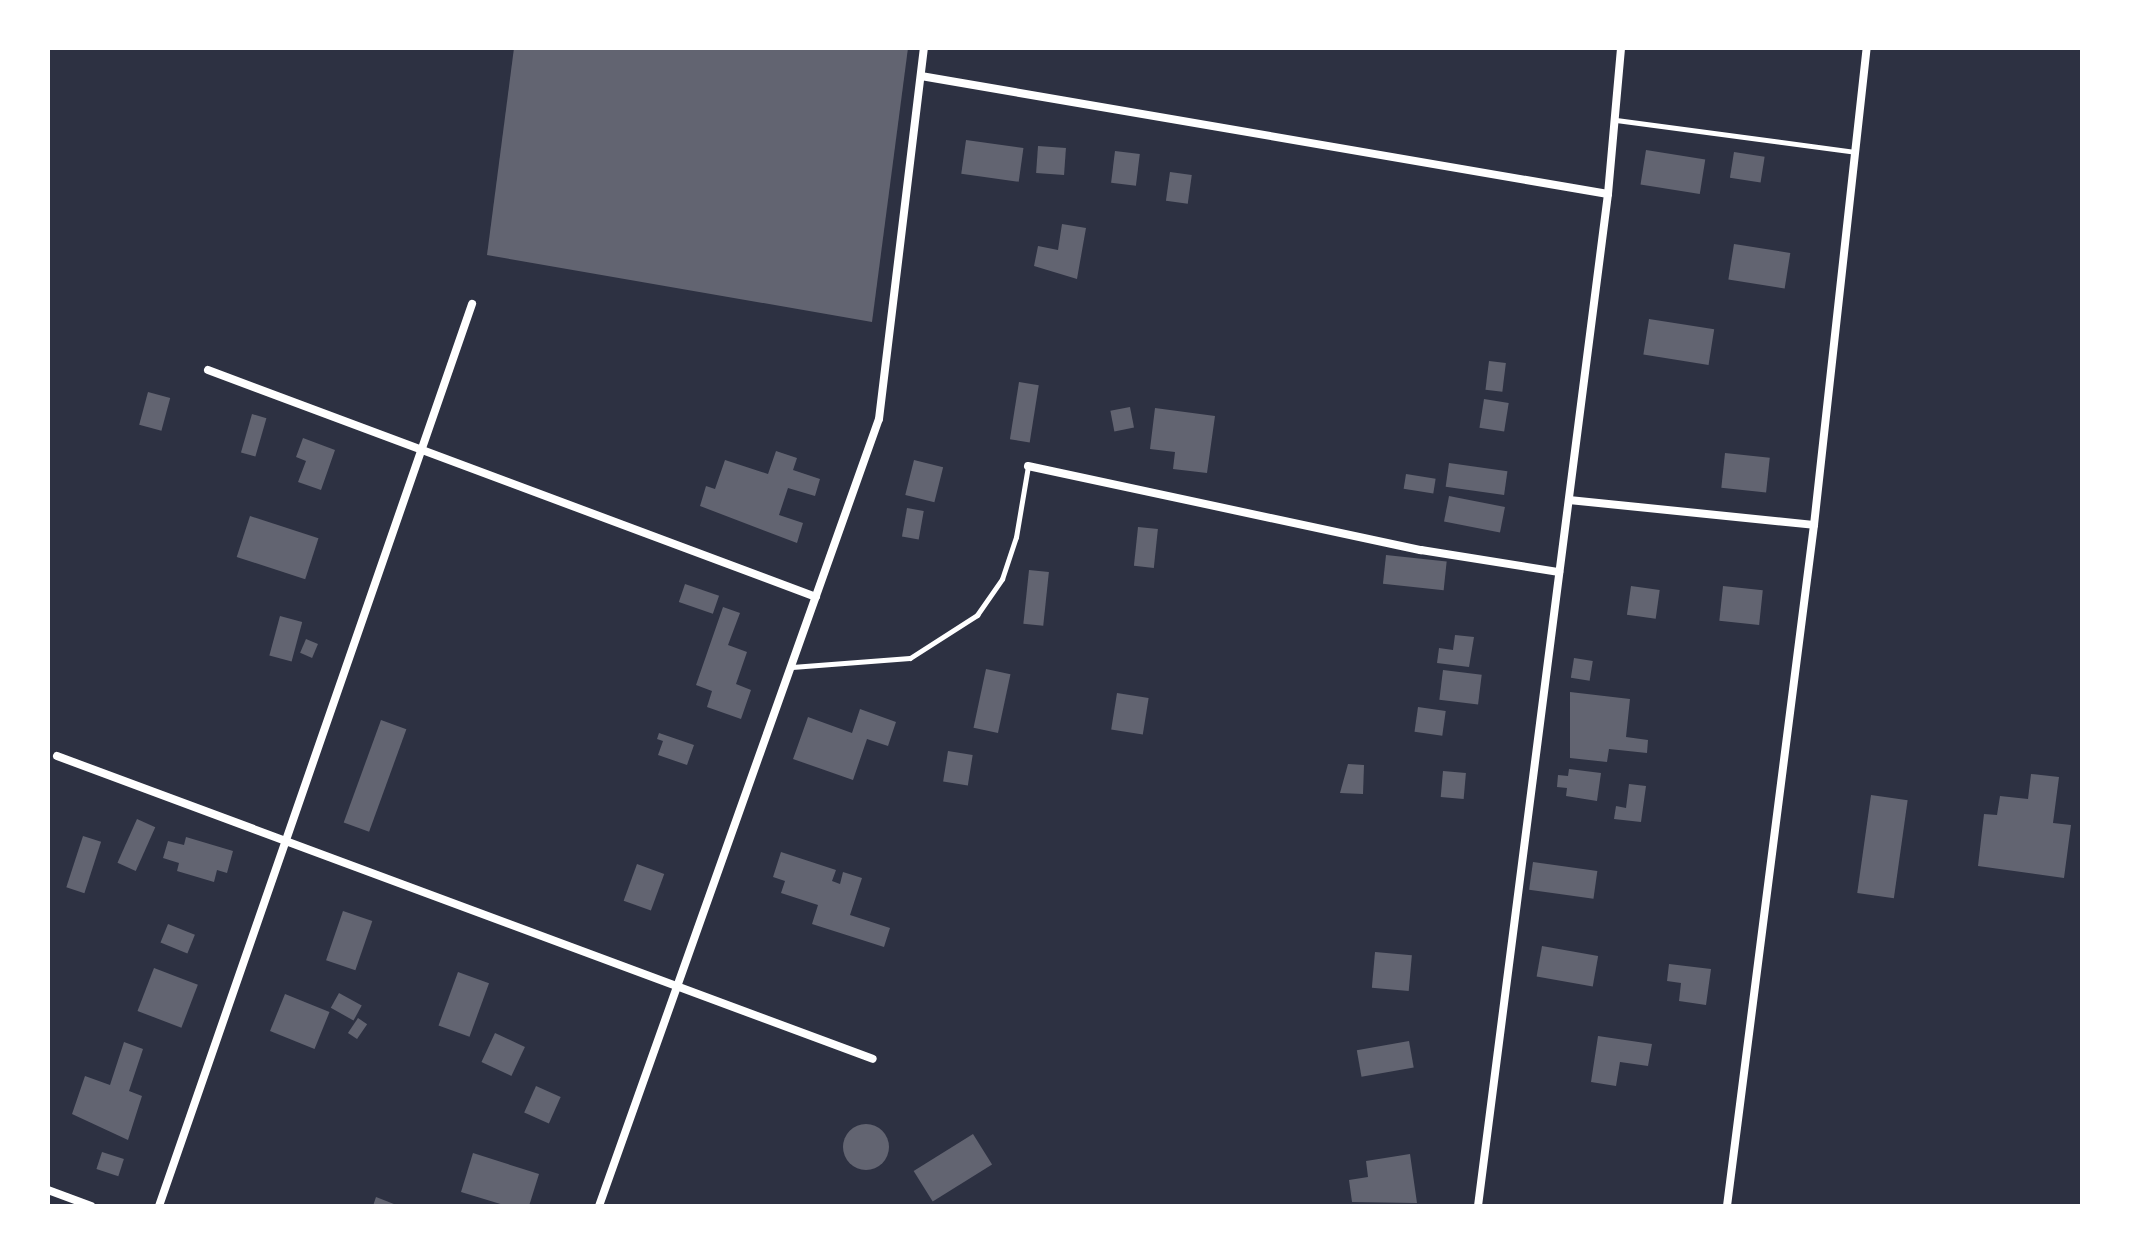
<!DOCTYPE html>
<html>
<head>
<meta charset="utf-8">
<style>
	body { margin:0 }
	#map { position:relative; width:2130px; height:1254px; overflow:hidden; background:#2d3142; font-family:"DM Sans",sans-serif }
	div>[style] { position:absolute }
	.building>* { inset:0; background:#626471; transform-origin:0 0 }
	.round { border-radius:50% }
	.service>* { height:5px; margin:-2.5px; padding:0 2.5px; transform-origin:2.5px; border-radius:2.5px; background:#fff }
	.minor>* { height:8px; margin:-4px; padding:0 4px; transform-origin:4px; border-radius:4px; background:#fff }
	span { translate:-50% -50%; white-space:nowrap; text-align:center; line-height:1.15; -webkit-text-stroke:8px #fff; paint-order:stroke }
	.frame { position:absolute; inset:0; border:50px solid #fff; pointer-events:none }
</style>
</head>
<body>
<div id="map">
	<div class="building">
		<div style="clip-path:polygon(514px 48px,908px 48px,872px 322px,487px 255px)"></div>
		<div style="left:966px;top:140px;width:58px;height:34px;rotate:8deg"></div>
		<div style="left:1038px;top:146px;width:28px;height:27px;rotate:4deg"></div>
		<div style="left:1646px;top:150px;width:60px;height:35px;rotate:9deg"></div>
		<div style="left:1115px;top:151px;width:25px;height:32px;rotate:7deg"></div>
		<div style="left:1734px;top:152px;width:31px;height:26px;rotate:9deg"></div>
		<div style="left:1170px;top:172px;width:22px;height:29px;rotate:8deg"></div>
		<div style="clip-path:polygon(1062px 224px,1086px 228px,1077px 279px,1034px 266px,1038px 246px,1058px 250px)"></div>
		<div style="left:1734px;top:244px;width:57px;height:36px;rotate:9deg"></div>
		<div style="left:1649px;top:319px;width:66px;height:36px;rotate:9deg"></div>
		<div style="left:1489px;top:361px;width:17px;height:29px;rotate:7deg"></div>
		<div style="left:1019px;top:382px;width:20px;height:58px;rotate:9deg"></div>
		<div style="left:148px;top:392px;width:23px;height:34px;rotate:15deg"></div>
		<div style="left:1484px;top:399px;width:25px;height:29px;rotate:9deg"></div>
		<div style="left:1130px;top:407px;width:21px;height:20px;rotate:79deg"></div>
		<div style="clip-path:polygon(1155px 408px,1215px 416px,1207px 473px,1173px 469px,1175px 452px,1150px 449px)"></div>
		<div style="left:252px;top:414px;width:15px;height:40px;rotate:16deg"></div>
		<div style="clip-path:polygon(303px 438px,335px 450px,321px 490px,298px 482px,306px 461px,296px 457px)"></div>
		<div style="clip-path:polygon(776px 451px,797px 458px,793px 470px,820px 479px,815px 496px,788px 488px,779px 515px,803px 523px,797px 543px,700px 506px,706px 486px,715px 489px,725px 460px,768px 474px)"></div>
		<div style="left:1725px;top:453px;width:45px;height:35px;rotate:6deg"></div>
		<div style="left:914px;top:460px;width:30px;height:36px;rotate:14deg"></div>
		<div style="left:1449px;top:463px;width:59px;height:24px;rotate:8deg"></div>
		<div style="left:1406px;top:474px;width:30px;height:15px;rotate:9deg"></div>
		<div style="left:1449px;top:496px;width:57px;height:26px;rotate:11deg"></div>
		<div style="left:907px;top:508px;width:17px;height:29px;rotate:10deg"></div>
		<div style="left:250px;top:516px;width:72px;height:43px;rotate:18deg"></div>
		<div style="left:1138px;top:527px;width:20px;height:39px;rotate:6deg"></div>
		<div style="left:1386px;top:555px;width:61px;height:29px;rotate:6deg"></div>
		<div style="left:1029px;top:570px;width:20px;height:54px;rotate:6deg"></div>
		<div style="left:685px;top:584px;width:36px;height:19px;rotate:19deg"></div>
		<div style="left:1631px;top:586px;width:29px;height:29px;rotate:8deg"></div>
		<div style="left:1723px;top:586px;width:40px;height:35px;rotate:6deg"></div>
		<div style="clip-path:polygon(723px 607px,740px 613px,728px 645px,747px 652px,736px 684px,751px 690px,741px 719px,707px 707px,712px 691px,696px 685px)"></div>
		<div style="left:280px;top:616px;width:23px;height:41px;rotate:15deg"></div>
		<div style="clip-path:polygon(1455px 635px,1474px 637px,1469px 667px,1437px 663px,1439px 648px,1453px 650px)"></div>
		<div style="left:306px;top:639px;width:13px;height:15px;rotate:23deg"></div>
		<div style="left:1574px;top:658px;width:19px;height:20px;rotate:9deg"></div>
		<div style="left:986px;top:669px;width:25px;height:60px;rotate:12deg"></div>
		<div style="left:1443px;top:670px;width:39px;height:30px;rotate:7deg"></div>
		<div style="clip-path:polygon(1570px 692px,1630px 699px,1626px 737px,1648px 740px,1647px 753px,1609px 749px,1607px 762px,1570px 758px)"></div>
		<div style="left:1117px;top:693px;width:32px;height:37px;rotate:9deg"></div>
		<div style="left:1418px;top:707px;width:28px;height:25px;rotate:8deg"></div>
		<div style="clip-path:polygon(860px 709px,896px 722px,888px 746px,867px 739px,853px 780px,793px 759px,808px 717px,852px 733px)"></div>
		<div style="left:381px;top:720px;width:27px;height:109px;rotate:20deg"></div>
		<div style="clip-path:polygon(659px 733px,694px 745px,687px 765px,658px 755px,663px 741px,657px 739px)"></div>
		<div style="left:948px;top:751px;width:25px;height:31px;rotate:9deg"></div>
		<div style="clip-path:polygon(1348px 764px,1364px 765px,1363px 794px,1340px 793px)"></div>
		<div style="clip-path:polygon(1569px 769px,1601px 773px,1597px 801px,1566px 796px,1567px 788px,1557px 787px,1558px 775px,1568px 776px)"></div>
		<div style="left:1443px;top:771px;width:23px;height:26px;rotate:5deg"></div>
		<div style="clip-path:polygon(2031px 774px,2059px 777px,2053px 823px,2071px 825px,2064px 878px,1978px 866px,1984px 814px,1997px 815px,2000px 796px,2028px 799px)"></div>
		<div style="clip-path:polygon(1629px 784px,1646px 786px,1641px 822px,1614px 819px,1616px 806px,1626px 808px)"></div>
		<div style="left:1871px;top:795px;width:37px;height:99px;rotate:8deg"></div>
		<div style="left:137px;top:819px;width:20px;height:48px;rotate:24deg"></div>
		<div style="left:83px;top:836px;width:19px;height:54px;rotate:18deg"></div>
		<div style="clip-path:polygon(186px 837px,233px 851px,227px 873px,217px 870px,214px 882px,177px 871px,179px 863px,163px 858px,168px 841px,184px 845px)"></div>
		<div style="clip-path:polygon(781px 852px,836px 870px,832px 881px,840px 884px,843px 872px,862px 878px,850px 915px,890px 928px,884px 947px,812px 924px,818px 905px,781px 893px,785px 881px,773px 877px)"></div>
		<div style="left:1533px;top:862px;width:65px;height:28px;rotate:8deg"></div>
		<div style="left:637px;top:864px;width:29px;height:39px;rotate:20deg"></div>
		<div style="left:343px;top:911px;width:31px;height:52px;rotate:19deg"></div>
		<div style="left:168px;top:924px;width:29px;height:20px;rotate:22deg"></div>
		<div style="left:1542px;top:946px;width:57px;height:31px;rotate:10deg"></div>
		<div style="left:1375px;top:952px;width:37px;height:36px;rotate:5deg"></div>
		<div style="clip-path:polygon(1669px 964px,1711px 969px,1706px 1005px,1679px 1001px,1681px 983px,1667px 981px)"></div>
		<div style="left:154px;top:968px;width:47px;height:46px;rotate:21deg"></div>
		<div style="left:458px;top:972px;width:33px;height:57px;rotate:20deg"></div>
		<div style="left:339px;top:993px;width:26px;height:17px;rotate:29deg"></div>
		<div style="left:285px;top:994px;width:48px;height:40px;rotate:22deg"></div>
		<div style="left:358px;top:1018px;width:11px;height:18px;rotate:34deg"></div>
		<div style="left:495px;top:1033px;width:33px;height:32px;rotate:25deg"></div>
		<div style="clip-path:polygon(1598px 1036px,1652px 1044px,1648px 1066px,1620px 1062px,1616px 1086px,1591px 1082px)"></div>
		<div style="left:1409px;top:1041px;width:27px;height:53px;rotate:80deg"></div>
		<div style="clip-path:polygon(124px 1042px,143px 1049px,129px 1091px,142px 1096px,128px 1140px,72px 1114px,85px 1076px,110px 1085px)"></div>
		<div style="left:536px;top:1086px;width:27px;height:29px;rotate:24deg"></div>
		<div class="round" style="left:843px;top:1124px;width:46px;height:46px"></div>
		<div style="left:973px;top:1134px;width:36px;height:70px;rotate:58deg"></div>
		<div style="left:102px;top:1152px;width:23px;height:18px;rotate:18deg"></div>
		<div style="clip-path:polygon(473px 1153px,539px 1174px,529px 1206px,507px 1206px,461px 1192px)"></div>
		<div style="clip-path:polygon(1410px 1154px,1417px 1203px,1352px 1202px,1349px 1180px,1368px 1177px,1366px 1161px)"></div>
		<div style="clip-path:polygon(376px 1197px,399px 1206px,373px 1206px)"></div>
	</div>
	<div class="service">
		<div style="left:1616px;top:120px;width:241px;rotate:7.6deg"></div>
		<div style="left:792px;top:667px;width:118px;rotate:-4.4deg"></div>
		<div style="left:910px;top:658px;width:80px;rotate:-32.7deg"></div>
		<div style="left:977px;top:615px;width:44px;rotate:-55.2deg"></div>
		<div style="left:1002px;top:579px;width:44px;rotate:-71.6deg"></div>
		<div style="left:1016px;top:537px;width:72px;rotate:-80.4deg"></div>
	</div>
	<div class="minor">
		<div style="left:921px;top:76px;width:697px;rotate:9.75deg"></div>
		<div style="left:208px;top:370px;width:649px;rotate:20.47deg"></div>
		<div style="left:1028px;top:466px;width:402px;rotate:12.1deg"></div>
		<div style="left:1421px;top:550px;width:140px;rotate:9.1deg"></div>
		<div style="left:1569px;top:500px;width:246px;rotate:5.8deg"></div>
		<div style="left:57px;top:756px;width:870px;rotate:20.37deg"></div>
		<div style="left:48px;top:1190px;width:46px;rotate:20.4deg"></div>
		<div style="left:159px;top:1206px;width:955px;rotate:-70.86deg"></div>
		<div style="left:599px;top:1206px;width:835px;rotate:-70.42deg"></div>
		<div style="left:879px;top:419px;width:374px;rotate:-83.1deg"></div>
		<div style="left:1478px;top:1206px;width:1020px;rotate:-82.68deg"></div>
		<div style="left:1608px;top:194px;width:147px;rotate:-84.9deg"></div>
		<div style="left:1727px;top:1206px;width:687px;rotate:-82.72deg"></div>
		<div style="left:1814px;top:525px;width:480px;rotate:-83.7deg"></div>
	</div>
	<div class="frame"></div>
</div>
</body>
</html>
